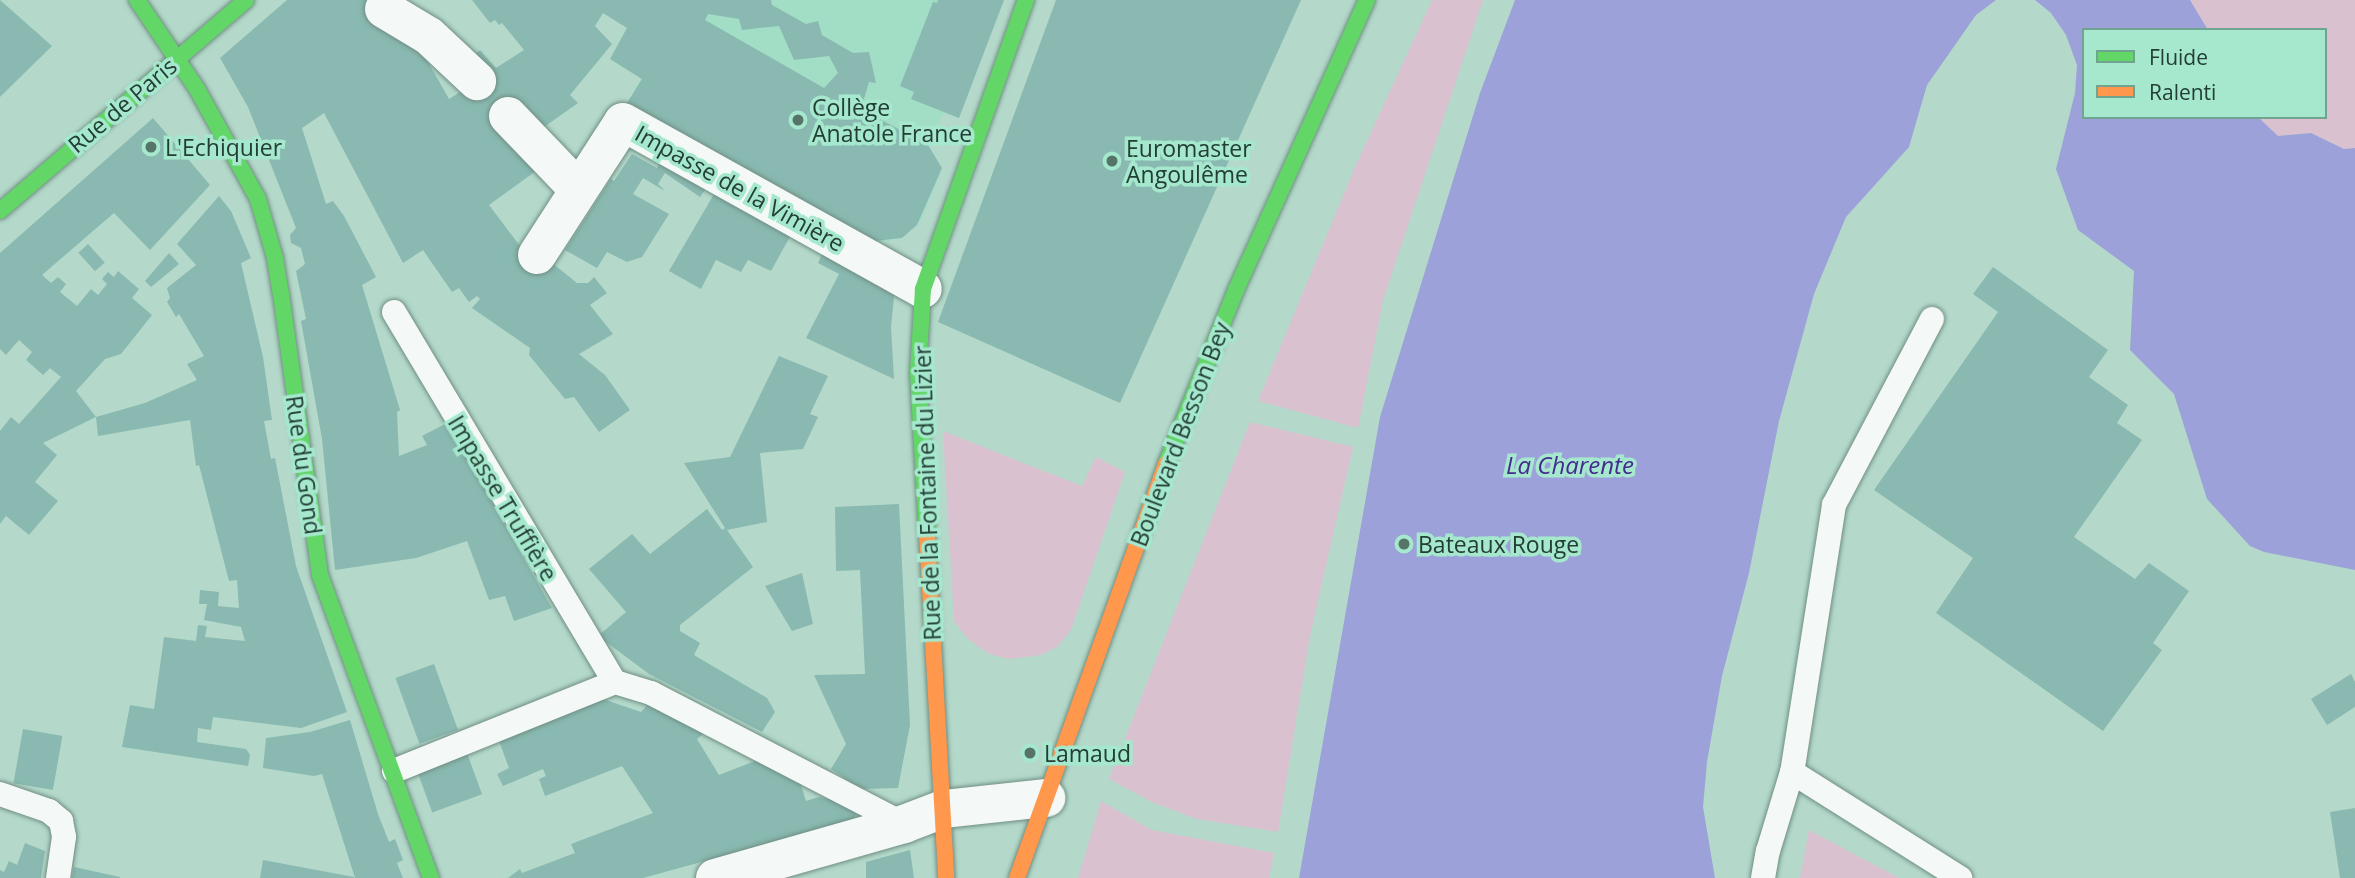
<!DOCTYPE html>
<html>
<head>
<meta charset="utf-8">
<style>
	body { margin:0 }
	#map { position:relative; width:2355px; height:878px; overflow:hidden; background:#b4d9ca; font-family:"Open Sans",sans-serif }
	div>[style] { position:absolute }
	.built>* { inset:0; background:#a2ddc6 }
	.green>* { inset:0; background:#dac1d0 }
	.water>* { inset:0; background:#9da1d9 }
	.building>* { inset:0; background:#89b9b0; transform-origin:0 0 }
	.roads { filter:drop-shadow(0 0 2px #708e83) drop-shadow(0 0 2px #708e83) }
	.lane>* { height:24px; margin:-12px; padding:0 12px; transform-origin:12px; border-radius:12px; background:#f4f9f7 }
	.street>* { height:38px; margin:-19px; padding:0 19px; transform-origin:19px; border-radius:19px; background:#f4f9f7 }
	.fast>* { height:16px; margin:-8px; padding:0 8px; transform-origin:8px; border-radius:8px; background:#63d668 }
	.slow>* { height:16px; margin:-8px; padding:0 8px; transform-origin:8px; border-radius:8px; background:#ff974d }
	.dots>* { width:19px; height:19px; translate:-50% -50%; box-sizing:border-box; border:4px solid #a5e8ce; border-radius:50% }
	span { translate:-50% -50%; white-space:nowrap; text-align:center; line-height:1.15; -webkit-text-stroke:7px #a5e8ce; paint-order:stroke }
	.street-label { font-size:23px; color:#233e34 }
	.poi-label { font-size:23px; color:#233e34 }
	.left { translate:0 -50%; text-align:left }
	.water-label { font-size:24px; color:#442b90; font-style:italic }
	.legend { position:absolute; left:2082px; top:28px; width:245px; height:91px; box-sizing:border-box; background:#a5e8ce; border:2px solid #71a490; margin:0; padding:9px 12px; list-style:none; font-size:21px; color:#233e34 }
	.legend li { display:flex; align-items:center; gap:14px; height:35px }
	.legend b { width:35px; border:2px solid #71a490 }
</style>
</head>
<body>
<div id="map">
	<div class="built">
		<div style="clip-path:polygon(567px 0,1004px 0,959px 118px,944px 113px,928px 144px,942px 168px,922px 219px,906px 235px,885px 242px,874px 241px,773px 189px,627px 103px,641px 79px,610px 59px,627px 28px,603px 13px,595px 26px)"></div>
	</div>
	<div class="green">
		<div style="clip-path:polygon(1432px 0,1483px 0,1383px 300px,1358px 428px,1258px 401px,1355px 167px)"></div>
		<div style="clip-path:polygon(2190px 0,2355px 0,2355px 148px,2344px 149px,2311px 133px,2278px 136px,2258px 117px,2325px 117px,2325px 30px,2208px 30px)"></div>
		<div style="clip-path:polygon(1250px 422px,1353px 447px,1310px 636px,1278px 832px,1197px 819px,1154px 803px,1109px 779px)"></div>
		<div style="clip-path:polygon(943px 431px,1082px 486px,1096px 457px,1125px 472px,1071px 630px,1057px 647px,1041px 655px,1009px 659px,989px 654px,968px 639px,954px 621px)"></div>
		<div style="clip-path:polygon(1101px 801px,1152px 830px,1274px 853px,1269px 878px,1078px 878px)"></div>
		<div style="clip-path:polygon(1809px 830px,1899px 878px,1800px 878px)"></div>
	</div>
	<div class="water">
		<div style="clip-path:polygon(1515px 0,1996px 0,1976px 15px,1927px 85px,1909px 147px,1846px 217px,1814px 294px,1779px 421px,1749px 573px,1722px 676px,1707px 762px,1703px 807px,1715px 878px,1299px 878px,1380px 417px,1480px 93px)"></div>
		<div style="clip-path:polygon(2035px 0,2190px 0,2208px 30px,2084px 30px,2084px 117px,2258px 117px,2278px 136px,2311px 133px,2344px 149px,2355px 148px,2355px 570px,2264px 552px,2250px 546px,2207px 499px,2174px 394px,2130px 350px,2134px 271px,2078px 230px,2056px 169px,2075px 93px,2077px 65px,2066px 35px,2051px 13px)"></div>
	</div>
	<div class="building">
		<div style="clip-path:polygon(0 0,52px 46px,0 97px)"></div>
		<div style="clip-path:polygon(evenodd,287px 0,394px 0,377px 17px,427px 60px,449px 99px,484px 77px,468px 59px,480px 50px,496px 68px,524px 50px,502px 23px,499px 25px,495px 20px,490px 23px,472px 0,771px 0,772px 5px,806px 24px,818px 21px,822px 35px,853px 53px,869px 52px,876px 83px,869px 82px,861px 109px,928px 145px,942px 168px,917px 225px,902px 238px,874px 241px,773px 189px,627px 103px,642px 79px,610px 59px,627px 28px,603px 13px,595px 26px,612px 44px,570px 95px,578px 103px,537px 132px,540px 168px,489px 205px,520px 246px,552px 263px,577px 283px,588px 283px,594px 277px,607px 293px,590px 305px,613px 334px,579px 354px,605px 375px,630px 410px,599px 432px,574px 397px,565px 399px,529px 355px,530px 348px,472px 308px,480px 299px,477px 296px,469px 302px,459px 288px,452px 292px,423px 250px,403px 263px,324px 113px,302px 128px,326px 204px,333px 201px,344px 216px,376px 277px,362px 285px,400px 410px,397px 412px,399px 456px,427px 445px,422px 436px,447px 423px,552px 608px,514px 621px,505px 596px,489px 600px,467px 541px,416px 558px,335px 570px,322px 439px,301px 321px,306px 319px,296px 271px,305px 264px,301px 248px,291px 243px,290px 235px,296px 228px,248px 107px,220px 58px,287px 0,708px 14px,739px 19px,742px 30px,779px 26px,794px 60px,829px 56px,838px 73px,824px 88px,705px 20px,708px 14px)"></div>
		<div style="clip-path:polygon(938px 0,1004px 0,959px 118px,911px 99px,914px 92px,900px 86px,933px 2px,937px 3px)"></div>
		<div style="clip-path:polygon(1056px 0,1301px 0,1120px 403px,938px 322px)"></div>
		<div style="clip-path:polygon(153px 118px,210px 185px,150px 250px,114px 213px,42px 275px,51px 283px,58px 277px,66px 284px,60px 292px,77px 306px,91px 289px,98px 295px,107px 284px,102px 279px,108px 272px,114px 277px,118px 271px,139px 289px,132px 298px,152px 315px,121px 354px,105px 359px,76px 391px,96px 417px,43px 443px,57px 455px,35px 482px,58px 501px,29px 535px,6px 516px,0 524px,0 431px,11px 417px,19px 424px,61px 377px,50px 368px,43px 375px,26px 360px,32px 352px,19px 340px,6px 355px,0 349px,0 253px)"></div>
		<div style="clip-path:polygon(632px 154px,657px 168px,663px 155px,709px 184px,700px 197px,665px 173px,658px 184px,665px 191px,643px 178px,633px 194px,669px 214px,642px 257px,627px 262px,607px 252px,597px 268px,565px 250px,611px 179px,614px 181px)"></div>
		<div style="clip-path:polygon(717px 189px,792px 233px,771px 271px,748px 260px,741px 272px,716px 260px,701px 289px,669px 271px)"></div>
		<div style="clip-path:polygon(219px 196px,231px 211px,251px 258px,241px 263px,263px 357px,272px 420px,264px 421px,271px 459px,275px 458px,296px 566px,347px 712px,301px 728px,213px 717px,211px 730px,198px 728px,197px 742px,246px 749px,250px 755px,248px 766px,122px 747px,130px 705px,154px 709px,164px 637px,196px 641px,198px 625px,207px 626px,205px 637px,245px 641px,241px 627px,204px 620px,207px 604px,199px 604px,200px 590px,219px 592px,218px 606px,239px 608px,237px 580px,229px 581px,199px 465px,196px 466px,190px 420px,98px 436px,96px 417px,145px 403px,197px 380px,187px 364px,204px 356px,179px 314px,176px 317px,167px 302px,170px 298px,167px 288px,196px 265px,177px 244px)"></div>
		<div style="left:88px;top:244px;width:25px;height:13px;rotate:48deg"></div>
		<div style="clip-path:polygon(824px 250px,895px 287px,891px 327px,894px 379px,806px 338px,839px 274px,818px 263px)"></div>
		<div style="clip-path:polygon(169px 253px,179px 264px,151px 287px,145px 281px)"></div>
		<div style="clip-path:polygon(1993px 267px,2108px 350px,2089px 377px,2128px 405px,2117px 423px,2142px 440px,2074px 537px,2135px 579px,2149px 563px,2189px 591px,2153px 643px,2162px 650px,2103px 731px,1936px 613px,1973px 558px,1874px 490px,1998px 312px,1973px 294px)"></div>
		<div style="clip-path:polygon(779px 356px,828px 376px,810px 414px,818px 417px,803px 449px,760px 453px,767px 522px,727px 530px,753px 567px,680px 625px,680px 631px,700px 643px,694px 655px,767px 698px,775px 712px,762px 732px,649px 674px,598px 636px,626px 612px,589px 569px,632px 534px,650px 554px,707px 509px,722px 530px,725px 528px,684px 463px,730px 457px)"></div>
		<div style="clip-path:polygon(899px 504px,910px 725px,898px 788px,861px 789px,831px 769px,846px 744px,814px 675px,865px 674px,860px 570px,836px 571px,835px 507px)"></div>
		<div style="clip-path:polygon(802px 573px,813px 624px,792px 631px,765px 586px)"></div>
		<div style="left:434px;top:664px;width:70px;height:41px;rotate:70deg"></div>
		<div style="clip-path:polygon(2351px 674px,2355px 682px,2355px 707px,2327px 725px,2311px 699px)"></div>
		<div style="clip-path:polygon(600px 698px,641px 712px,651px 701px,707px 731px,697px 739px,719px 775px,760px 759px,797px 783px,800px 782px,806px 801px,819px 797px,858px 807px,854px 820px,643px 878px,508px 878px,520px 869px,522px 873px,575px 853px,571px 844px,653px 813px,622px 766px,545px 796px,539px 779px,546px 776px,543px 769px,503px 786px,497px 774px,509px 768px,499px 741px)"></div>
		<div style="clip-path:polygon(350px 720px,378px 814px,389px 842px,395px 839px,403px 860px,397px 863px,403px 878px,355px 878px,322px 774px,314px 776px,263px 768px,266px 738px,310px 732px)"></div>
		<div style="left:23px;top:729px;width:40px;height:55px;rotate:10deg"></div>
		<div style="left:467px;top:753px;width:44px;height:53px;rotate:70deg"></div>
		<div style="clip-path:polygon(2355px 808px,2355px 878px,2340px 878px,2330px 812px)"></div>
		<div style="clip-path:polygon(25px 843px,45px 851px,41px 878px,0 878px,0 870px,4px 872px,9px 861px,17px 865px)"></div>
		<div style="clip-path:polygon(910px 850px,914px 878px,866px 878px,866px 862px)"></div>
		<div style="clip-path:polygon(263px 860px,354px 877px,354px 878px,260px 878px)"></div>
		<div style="clip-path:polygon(74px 867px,120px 877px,120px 878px,72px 878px)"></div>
	</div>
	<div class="roads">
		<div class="lane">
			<div style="left:394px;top:312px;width:431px;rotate:59.2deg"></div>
			<div style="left:1932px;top:319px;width:210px;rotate:117.8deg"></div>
			<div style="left:1834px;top:505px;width:270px;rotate:98.9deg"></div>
			<div style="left:1792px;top:772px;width:199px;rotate:32.2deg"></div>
			<div style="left:394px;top:771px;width:238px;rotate:-21.9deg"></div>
			<div style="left:615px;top:682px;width:38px;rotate:17deg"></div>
			<div style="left:651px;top:693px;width:285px;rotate:27.4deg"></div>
			<div style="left:0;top:794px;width:52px;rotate:19.1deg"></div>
			<div style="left:49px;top:811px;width:16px;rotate:40deg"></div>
			<div style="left:61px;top:821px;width:16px;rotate:79deg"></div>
			<div style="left:64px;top:837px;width:41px;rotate:98.3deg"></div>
			<div style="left:1763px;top:878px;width:27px;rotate:-80deg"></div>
			<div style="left:1768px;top:851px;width:83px;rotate:-73.1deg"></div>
		</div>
		<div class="street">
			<div style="left:384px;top:9px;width:52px;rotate:31deg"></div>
			<div style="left:429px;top:36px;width:66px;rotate:43.2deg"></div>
			<div style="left:508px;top:116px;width:101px;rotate:46.2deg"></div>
			<div style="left:537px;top:255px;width:158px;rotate:-57.1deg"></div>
			<div style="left:623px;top:122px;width:343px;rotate:29.1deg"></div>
			<div style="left:715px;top:878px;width:197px;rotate:-15.9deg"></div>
			<div style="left:904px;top:824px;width:42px;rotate:-21deg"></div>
			<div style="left:943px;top:809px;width:104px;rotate:-6.1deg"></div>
		</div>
		<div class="fast">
			<div style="left:137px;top:0;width:107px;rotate:56deg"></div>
			<div style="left:197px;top:89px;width:126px;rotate:61deg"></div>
			<div style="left:258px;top:199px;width:61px;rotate:73.9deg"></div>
			<div style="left:275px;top:258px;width:36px;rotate:81deg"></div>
			<div style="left:281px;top:294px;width:284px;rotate:82.1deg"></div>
			<div style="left:320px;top:575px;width:323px;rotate:69.9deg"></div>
			<div style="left:0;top:211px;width:324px;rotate:-40.6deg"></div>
			<div style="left:1166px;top:464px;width:188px;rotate:-68.1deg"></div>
			<div style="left:1236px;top:290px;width:318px;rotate:-65.7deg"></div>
			<div style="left:927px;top:534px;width:161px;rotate:-93.2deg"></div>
			<div style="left:918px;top:373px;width:84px;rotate:-86.6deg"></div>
			<div style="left:923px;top:289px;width:307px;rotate:-70.4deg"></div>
		</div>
		<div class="slow">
			<div style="left:927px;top:534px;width:345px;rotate:86.8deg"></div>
			<div style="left:1017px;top:878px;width:440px;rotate:-70.2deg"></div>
		</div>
	</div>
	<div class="dots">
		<div style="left:798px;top:120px;background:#567468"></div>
		<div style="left:151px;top:147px;background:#567468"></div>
		<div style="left:1112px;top:161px;background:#567468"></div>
		<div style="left:1404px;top:544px;background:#567468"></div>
		<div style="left:1030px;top:753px;background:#567468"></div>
	</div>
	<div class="street-label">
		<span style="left:122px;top:105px;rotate:-40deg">Rue de Paris</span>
		<span style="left:740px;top:188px;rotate:29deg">Impasse de la Vimière</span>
		<span style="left:1180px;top:434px;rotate:-69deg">Boulevard Besson Bey</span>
		<span style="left:304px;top:465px;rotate:82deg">Rue du Gond</span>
		<span style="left:927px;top:493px;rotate:-92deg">Rue de la Fontaine du Lizier</span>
		<span style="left:503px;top:498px;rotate:59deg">Impasse Truffière</span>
	</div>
	<div class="poi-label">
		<span class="left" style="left:812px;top:120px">Collège<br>Anatole France</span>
		<span class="left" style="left:165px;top:147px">L'Echiquier</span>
		<span class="left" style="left:1126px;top:161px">Euromaster<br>Angoulême</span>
		<span class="left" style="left:1418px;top:544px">Bateaux Rouge</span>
		<span class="left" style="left:1044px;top:753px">Lamaud</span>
	</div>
	<div class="water-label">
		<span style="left:1570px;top:465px">La Charente</span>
	</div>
	<ul class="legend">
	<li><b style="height:9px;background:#63d668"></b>Fluide</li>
	<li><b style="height:9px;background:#ff974d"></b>Ralenti</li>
	</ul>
</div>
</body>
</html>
